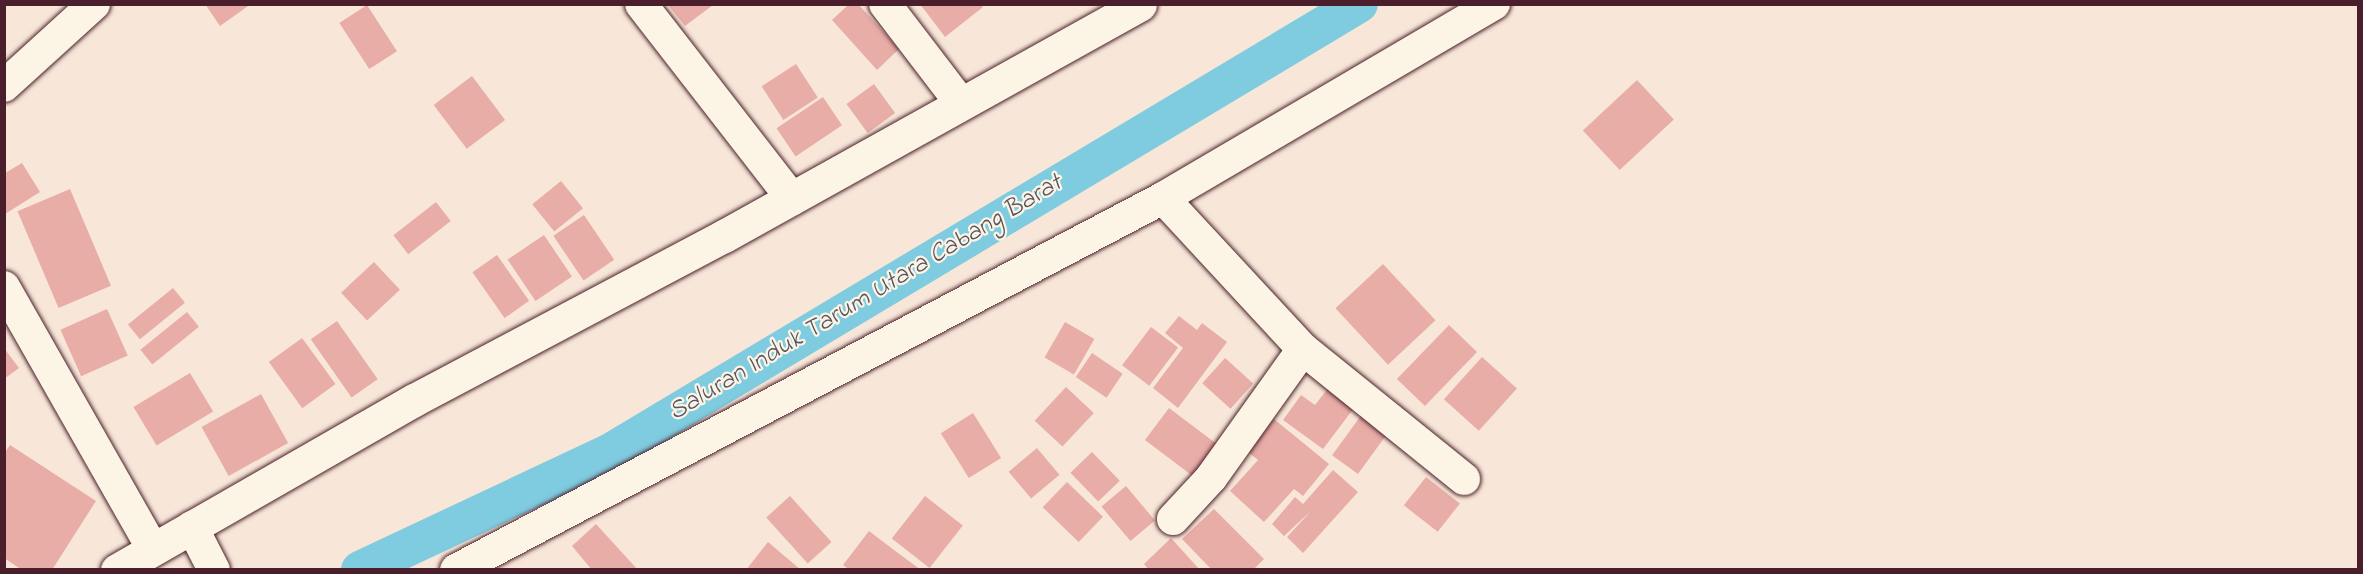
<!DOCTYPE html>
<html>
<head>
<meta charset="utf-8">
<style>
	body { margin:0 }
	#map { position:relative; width:2363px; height:574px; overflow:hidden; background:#f8e7d9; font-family:"Indie Flower",sans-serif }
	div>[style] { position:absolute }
	.canal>* { height:38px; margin:-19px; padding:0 19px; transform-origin:19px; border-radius:19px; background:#7fcbdf }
	.building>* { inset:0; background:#e8ada7; transform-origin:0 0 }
	.roads { filter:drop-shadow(0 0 2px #4a1f2b) drop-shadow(0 0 2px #4a1f2b) }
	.street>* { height:32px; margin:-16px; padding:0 16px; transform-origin:16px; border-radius:16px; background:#fcf5e5 }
	.primary>* { height:33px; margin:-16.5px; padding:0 16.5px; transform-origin:16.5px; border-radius:16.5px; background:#fcf5e5 }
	span { translate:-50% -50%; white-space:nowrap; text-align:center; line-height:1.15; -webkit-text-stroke:4.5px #fcf5e5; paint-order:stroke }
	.water-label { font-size:26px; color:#5a5361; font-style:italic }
	.frame { position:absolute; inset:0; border:6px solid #4a1f2b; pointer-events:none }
</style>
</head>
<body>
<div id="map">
	<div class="canal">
		<div style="left:360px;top:570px;width:275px;rotate:-25.2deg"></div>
		<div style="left:609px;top:453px;width:874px;rotate:-30.91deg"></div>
	</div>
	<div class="building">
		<div style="clip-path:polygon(205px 4px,251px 4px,220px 26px)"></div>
		<div style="clip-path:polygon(849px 4px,858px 4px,899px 49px,877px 70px,832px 20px)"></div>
		<div style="clip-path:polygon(920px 4px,980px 4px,983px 7px,945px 37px)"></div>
		<div style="left:367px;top:5px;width:55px;height:33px;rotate:57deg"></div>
		<div style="clip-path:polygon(668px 5px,713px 5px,685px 26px)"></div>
		<div style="left:796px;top:64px;width:40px;height:41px;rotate:57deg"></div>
		<div style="left:472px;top:76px;width:55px;height:48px;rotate:53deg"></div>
		<div style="left:1637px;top:80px;width:54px;height:74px;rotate:47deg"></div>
		<div style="left:874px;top:84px;width:36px;height:34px;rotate:54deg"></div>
		<div style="left:823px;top:97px;width:34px;height:56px;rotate:56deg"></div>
		<div style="clip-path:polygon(22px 163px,40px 192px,5px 214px,5px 173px)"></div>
		<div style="left:561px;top:181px;width:35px;height:37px;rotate:51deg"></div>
		<div style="left:70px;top:189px;width:105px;height:57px;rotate:67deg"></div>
		<div style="left:436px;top:202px;width:24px;height:54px;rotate:52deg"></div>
		<div style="left:584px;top:215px;width:54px;height:37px;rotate:56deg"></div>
		<div style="left:544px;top:235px;width:50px;height:44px;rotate:56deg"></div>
		<div style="left:497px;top:255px;width:56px;height:30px;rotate:55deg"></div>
		<div style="left:374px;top:262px;width:38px;height:45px;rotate:47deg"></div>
		<div style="left:1383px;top:264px;width:77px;height:65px;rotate:47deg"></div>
		<div style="left:173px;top:288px;width:19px;height:58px;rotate:51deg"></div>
		<div style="left:107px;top:309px;width:51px;height:51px;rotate:66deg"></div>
		<div style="left:187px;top:312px;width:19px;height:60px;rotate:51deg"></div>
		<div style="clip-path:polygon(1179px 316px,1197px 330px,1202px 323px,1227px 342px,1178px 408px,1153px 388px,1183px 348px,1165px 333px)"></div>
		<div style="left:337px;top:321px;width:71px;height:32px;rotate:55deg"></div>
		<div style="left:1065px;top:322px;width:34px;height:41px;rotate:30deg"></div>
		<div style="left:1449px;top:325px;width:39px;height:75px;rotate:44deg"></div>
		<div style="left:1151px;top:327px;width:34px;height:48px;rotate:37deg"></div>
		<div style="left:302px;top:338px;width:57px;height:41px;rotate:54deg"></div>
		<div style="clip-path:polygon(4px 348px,19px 368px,4px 379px)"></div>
		<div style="left:1092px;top:353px;width:37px;height:29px;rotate:34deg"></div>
		<div style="left:1482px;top:357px;width:47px;height:57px;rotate:42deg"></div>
		<div style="left:1225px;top:358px;width:38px;height:34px;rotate:42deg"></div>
		<div style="left:190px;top:373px;width:45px;height:66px;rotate:59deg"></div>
		<div style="left:1066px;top:387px;width:38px;height:46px;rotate:43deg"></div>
		<div style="clip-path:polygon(1329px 387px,1354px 408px,1323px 449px,1283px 420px,1301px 395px,1315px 405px)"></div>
		<div style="left:261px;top:394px;width:56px;height:68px;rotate:61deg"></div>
		<div style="left:1169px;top:408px;width:66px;height:40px;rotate:37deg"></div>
		<div style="left:1365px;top:410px;width:32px;height:56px;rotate:36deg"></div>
		<div style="left:973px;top:413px;width:53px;height:38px;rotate:58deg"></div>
		<div style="clip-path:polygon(1274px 419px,1329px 464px,1303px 496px,1294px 489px,1264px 522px,1230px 491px,1258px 460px,1248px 452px)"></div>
		<div style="clip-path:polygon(10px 445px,96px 501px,52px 570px,22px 570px,4px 558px,4px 454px)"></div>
		<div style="left:1037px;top:448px;width:35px;height:37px;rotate:50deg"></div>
		<div style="left:1092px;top:452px;width:40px;height:30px;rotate:46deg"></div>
		<div style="clip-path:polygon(1333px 470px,1358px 492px,1303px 553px,1287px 537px,1311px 511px,1284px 536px,1272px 524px,1295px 497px,1303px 504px)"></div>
		<div style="left:1426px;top:477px;width:43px;height:36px;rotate:38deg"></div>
		<div style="left:1067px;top:482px;width:50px;height:35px;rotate:44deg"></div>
		<div style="left:1126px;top:486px;width:45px;height:32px;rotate:50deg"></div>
		<div style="left:790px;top:496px;width:62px;height:32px;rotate:48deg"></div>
		<div style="left:925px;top:496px;width:48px;height:54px;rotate:38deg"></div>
		<div style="clip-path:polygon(1214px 509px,1264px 559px,1253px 570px,1212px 570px,1182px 539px)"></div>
		<div style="clip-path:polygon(596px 524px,638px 570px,592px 570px,572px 546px)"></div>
		<div style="clip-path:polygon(869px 531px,894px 550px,921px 570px,850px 570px,843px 565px)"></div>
		<div style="clip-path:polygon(1171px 538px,1200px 570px,1149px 570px,1144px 564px)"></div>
		<div style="clip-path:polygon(768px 542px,801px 570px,746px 570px)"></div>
	</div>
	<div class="roads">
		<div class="street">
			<div style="left:641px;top:4px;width:247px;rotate:52.2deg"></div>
			<div style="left:885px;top:4px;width:123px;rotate:52.6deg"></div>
			<div style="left:4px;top:86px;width:122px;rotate:-42.3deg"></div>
			<div style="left:1163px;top:198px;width:384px;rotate:-30.4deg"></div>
			<div style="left:4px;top:287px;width:301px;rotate:60.4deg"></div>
			<div style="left:1303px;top:349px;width:207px;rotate:38.9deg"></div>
			<div style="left:192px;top:527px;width:48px;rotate:62.9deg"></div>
			<div style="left:456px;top:570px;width:799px;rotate:-27.75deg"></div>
			<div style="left:1163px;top:198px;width:206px;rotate:47.2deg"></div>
			<div style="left:1303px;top:349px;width:158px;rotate:125.5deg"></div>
			<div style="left:1211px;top:478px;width:56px;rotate:132.8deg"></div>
		</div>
		<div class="primary">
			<div style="left:117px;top:570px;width:342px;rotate:-29.8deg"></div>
			<div style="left:414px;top:400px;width:351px;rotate:-27.9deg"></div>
			<div style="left:724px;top:236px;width:476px;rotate:-29.1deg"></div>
		</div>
	</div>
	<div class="water-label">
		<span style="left:866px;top:299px;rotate:-31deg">Saluran Induk Tarum Utara Cabang Barat</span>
	</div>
	<div class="frame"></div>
</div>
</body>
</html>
